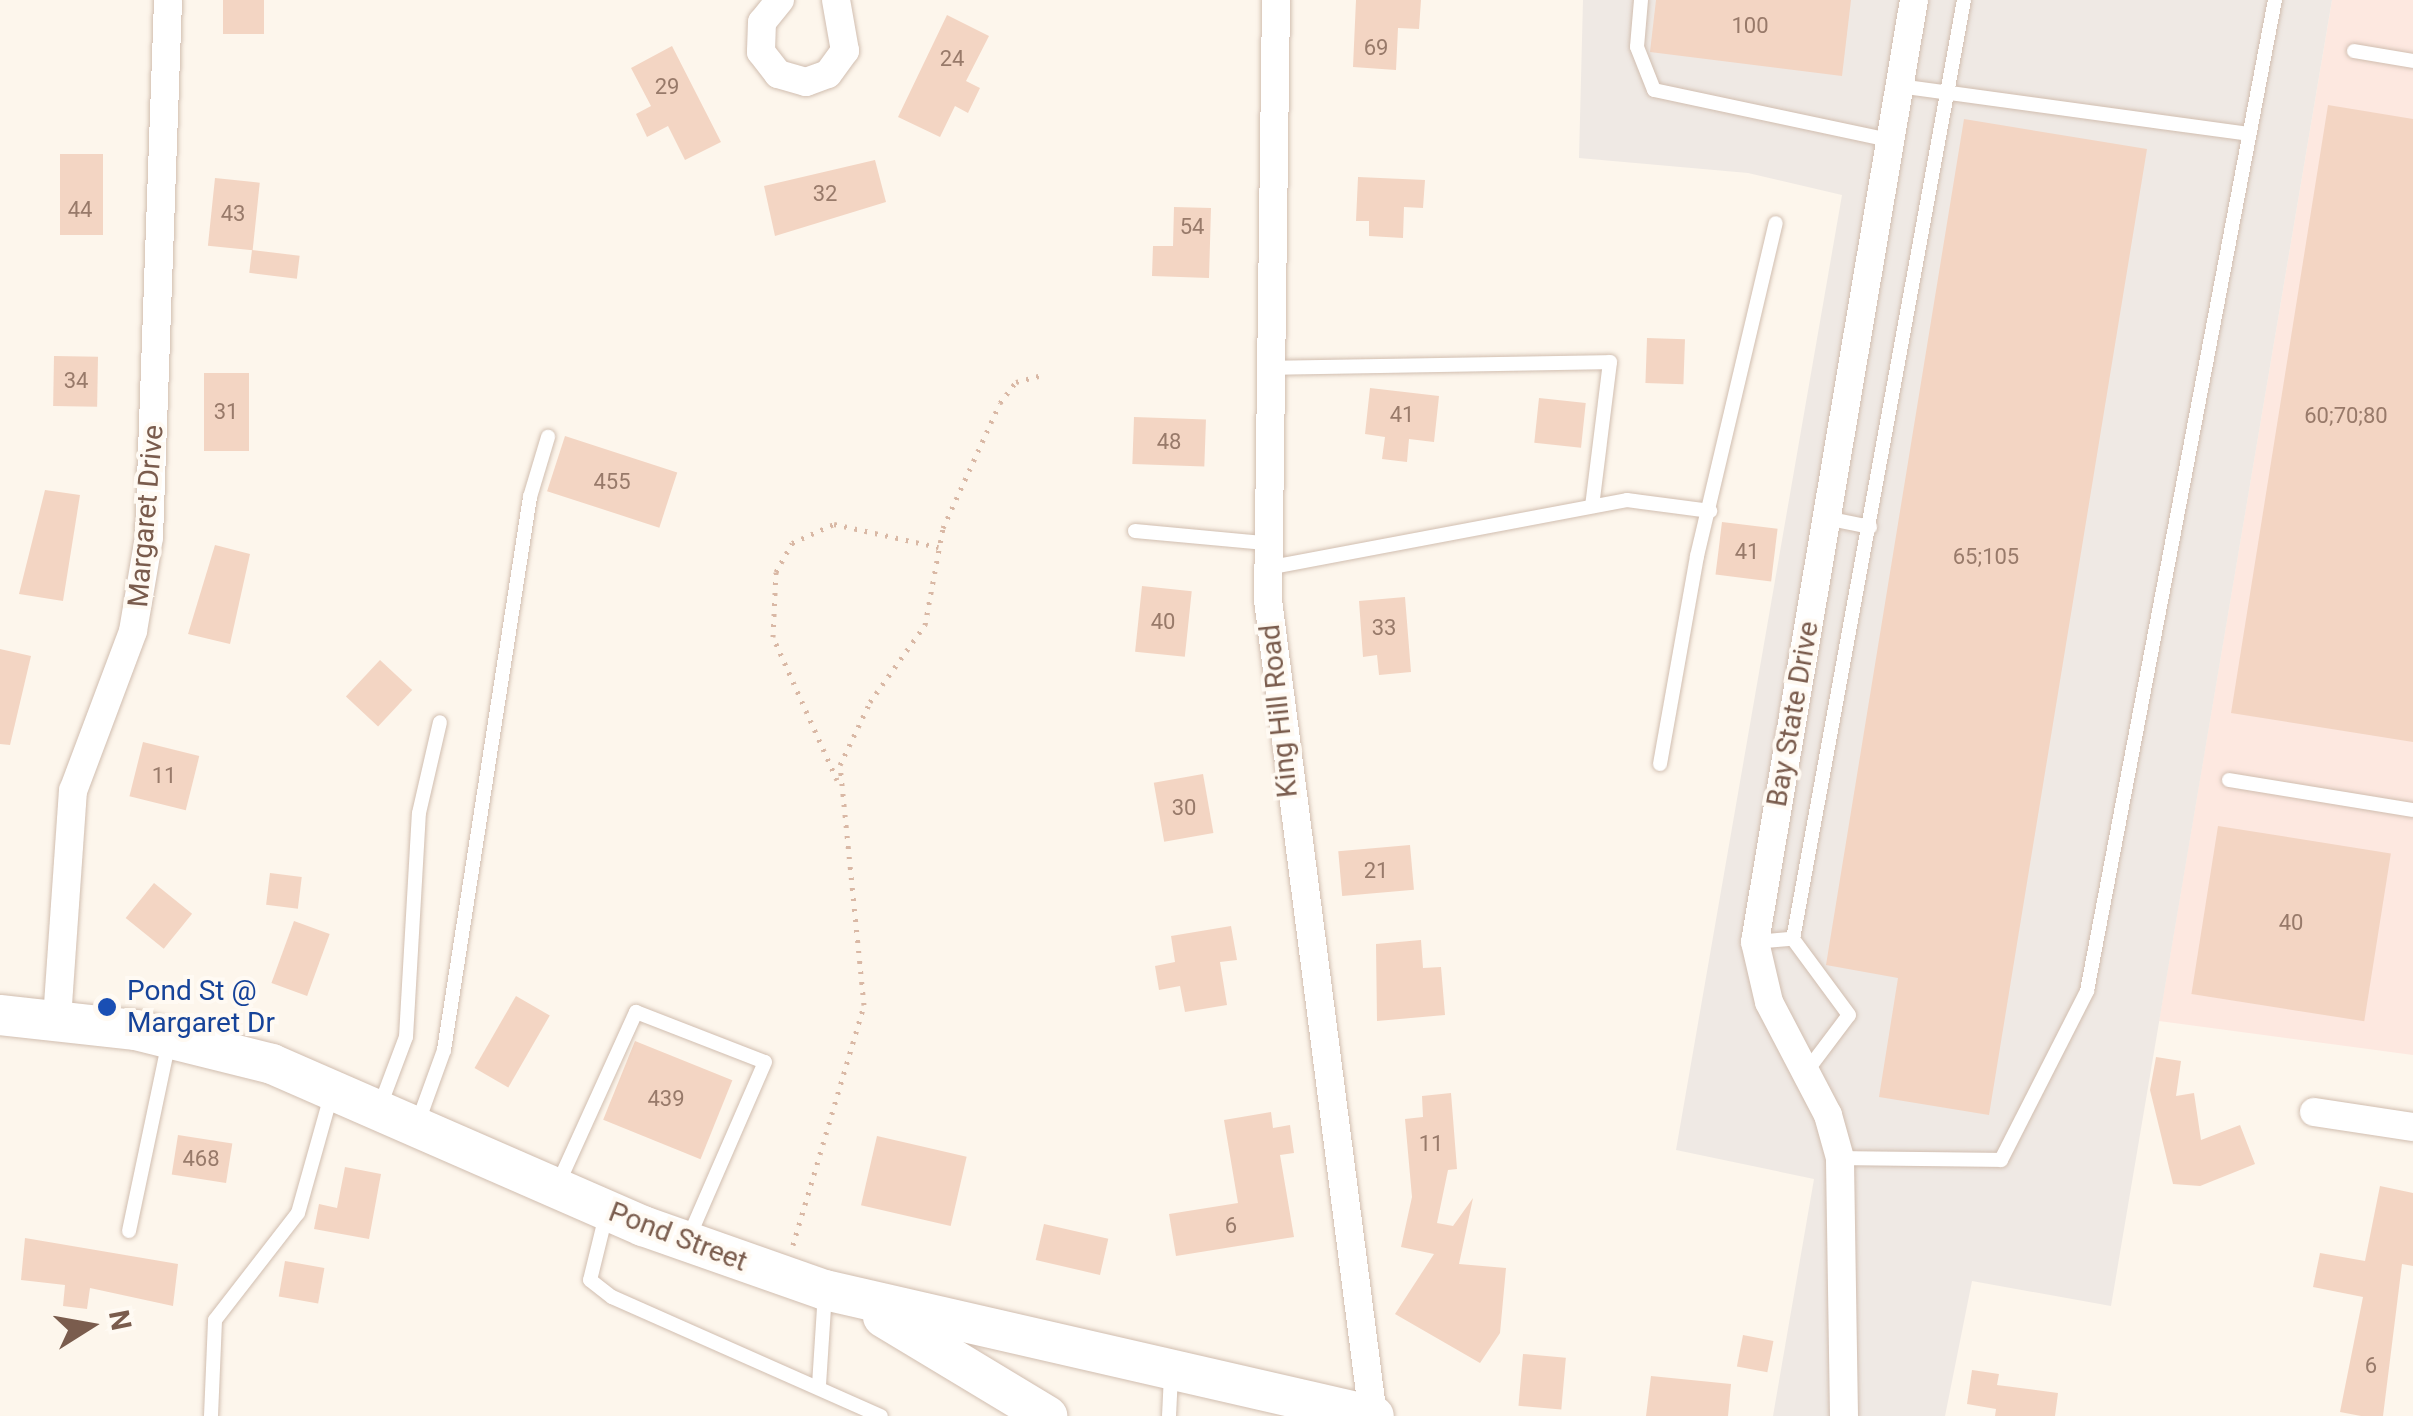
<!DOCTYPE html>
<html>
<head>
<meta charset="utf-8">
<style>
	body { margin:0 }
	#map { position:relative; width:2413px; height:1416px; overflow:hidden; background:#fdf6ec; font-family:Roboto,sans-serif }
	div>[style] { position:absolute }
	.commercial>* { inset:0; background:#fde8e0 }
	.industrial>* { inset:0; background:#efe9e4 }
	.building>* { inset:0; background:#f3d5c3; transform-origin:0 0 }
	.path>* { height:5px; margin-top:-2.5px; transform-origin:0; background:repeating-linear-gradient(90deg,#d9b8a5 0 2.5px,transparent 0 10.5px) }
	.roads { filter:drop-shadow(0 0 2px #d1beb0) drop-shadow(0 0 2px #d1beb0) }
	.lane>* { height:14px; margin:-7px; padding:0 7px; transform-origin:7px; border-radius:7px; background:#fff }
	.street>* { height:28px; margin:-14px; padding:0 14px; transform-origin:14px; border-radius:14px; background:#fff }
	.secondary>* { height:40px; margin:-20px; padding:0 20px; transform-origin:20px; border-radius:20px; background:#fff }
	.dots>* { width:28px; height:28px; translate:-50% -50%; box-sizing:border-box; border:5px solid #fffaf3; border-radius:50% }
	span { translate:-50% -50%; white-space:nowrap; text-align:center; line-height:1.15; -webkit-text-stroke:8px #fffaf3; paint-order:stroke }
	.number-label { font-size:22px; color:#987a6a }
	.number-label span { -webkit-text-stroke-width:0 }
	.street-label { font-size:28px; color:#7a5c4d }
	.transit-label { font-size:28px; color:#164399 }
	.left { translate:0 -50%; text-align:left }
	.north { position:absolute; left:40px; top:1276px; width:100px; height:100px; -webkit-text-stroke:8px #fffaf3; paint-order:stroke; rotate:79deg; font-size:28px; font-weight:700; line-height:40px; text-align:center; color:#7a5c4d }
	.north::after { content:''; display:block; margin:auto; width:35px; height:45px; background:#7a5c4d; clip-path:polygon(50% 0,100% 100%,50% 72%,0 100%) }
</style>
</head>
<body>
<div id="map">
	<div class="commercial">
		<div style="clip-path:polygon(2332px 0,2413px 0,2413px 1055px,2159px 1021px)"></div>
	</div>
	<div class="industrial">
		<div style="clip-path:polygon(1583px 0,2332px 0,2111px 1306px,1972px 1281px,1945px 1416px,1773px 1416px,1814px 1179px,1676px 1150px,1842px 195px,1748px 173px,1579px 158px)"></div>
	</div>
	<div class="building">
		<div style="left:223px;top:0;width:41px;height:34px"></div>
		<div style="clip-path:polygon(1356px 0,1421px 0,1419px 29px,1398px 28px,1396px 70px,1353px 67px)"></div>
		<div style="clip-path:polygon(1656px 0,1851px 0,1842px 76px,1650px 52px)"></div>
		<div style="clip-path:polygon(947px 15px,989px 36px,966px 81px,980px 88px,968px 113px,955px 106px,940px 137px,898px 117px)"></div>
		<div style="clip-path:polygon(672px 46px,721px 142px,685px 160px,668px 126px,647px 137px,636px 114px,651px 106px,631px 68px)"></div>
		<div style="clip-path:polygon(2328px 105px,2413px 119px,2413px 742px,2231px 713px)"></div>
		<div style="clip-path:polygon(1964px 119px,2147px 149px,1989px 1115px,1879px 1097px,1898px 978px,1826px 965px)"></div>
		<div style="left:60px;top:154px;width:43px;height:81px"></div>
		<div style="clip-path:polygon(875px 160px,886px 202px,775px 236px,764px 186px)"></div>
		<div style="clip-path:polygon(1358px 177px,1425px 180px,1423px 208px,1404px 207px,1403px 238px,1369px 236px,1369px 221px,1356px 221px)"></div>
		<div style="left:215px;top:178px;width:45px;height:68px;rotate:6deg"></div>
		<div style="clip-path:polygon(1174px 207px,1211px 208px,1209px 278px,1152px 276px,1153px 246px,1173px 246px)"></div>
		<div style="left:252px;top:250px;width:48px;height:23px;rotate:7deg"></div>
		<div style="left:1647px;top:338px;width:38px;height:45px;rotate:2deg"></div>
		<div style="left:54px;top:356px;width:44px;height:50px;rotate:1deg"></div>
		<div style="left:204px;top:373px;width:45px;height:78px"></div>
		<div style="clip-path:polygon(1370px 388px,1439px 396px,1434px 442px,1409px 439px,1407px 462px,1382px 459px,1385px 437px,1365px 434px)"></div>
		<div style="left:1539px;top:398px;width:47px;height:45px;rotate:6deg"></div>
		<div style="left:1134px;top:417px;width:72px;height:47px;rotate:2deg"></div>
		<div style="left:565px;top:436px;width:118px;height:58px;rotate:18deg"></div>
		<div style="clip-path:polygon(45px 490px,80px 495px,63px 601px,19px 594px)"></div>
		<div style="left:1722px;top:522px;width:56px;height:53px;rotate:7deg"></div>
		<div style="clip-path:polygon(215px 545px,250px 554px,230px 644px,188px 634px)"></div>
		<div style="left:1142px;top:586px;width:50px;height:66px;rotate:6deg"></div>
		<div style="clip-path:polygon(1405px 597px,1411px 672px,1379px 675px,1377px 655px,1363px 657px,1359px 601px)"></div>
		<div style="clip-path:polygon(0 649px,31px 656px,10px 745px,0 744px)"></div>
		<div style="left:380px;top:660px;width:44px;height:50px;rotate:43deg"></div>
		<div style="left:143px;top:742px;width:58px;height:56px;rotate:14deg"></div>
		<div style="left:1203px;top:774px;width:60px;height:50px;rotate:80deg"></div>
		<div style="left:2218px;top:826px;width:175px;height:170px;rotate:9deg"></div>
		<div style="left:1410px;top:845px;width:45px;height:72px;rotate:85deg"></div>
		<div style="left:270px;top:873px;width:32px;height:32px;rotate:7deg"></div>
		<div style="left:154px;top:883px;width:49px;height:45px;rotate:39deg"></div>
		<div style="left:294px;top:921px;width:38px;height:66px;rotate:20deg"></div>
		<div style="clip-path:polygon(1231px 926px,1237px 960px,1220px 962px,1227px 1005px,1185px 1012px,1180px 986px,1159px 990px,1155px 966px,1175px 962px,1171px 936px)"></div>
		<div style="clip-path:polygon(1421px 940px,1423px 968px,1441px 967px,1445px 1015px,1377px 1021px,1376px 944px)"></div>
		<div style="left:516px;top:996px;width:39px;height:83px;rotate:30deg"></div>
		<div style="left:635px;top:1041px;width:105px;height:85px;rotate:22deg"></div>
		<div style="clip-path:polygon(2156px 1057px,2181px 1061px,2176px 1096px,2194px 1093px,2201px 1140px,2240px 1125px,2255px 1164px,2200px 1186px,2173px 1184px,2150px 1090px)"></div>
		<div style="clip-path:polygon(1451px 1093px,1457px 1169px,1448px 1170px,1437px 1223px,1453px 1226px,1473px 1198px,1459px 1264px,1506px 1268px,1500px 1333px,1480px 1363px,1395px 1314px,1434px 1254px,1401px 1247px,1412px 1197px,1405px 1119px,1423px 1117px,1422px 1096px)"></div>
		<div style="clip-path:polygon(1271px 1112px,1273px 1128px,1290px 1125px,1294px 1153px,1280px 1155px,1294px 1237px,1176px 1256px,1169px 1214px,1238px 1203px,1224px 1120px)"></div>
		<div style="left:178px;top:1135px;width:55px;height:40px;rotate:9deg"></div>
		<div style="left:877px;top:1136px;width:92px;height:71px;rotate:13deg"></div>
		<div style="clip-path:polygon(345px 1167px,381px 1174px,369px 1239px,314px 1229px,319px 1204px,337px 1208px)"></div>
		<div style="clip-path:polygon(2380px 1186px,2413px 1193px,2413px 1266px,2402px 1264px,2383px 1416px,2361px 1416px,2340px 1412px,2363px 1297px,2313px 1287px,2320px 1253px,2365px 1261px)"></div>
		<div style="left:1044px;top:1224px;width:66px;height:37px;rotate:13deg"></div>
		<div style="clip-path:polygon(25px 1238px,178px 1264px,173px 1306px,90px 1288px,87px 1309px,63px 1306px,65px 1285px,21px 1280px)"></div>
		<div style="left:285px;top:1261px;width:40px;height:36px;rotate:10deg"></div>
		<div style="left:1743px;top:1335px;width:31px;height:32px;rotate:11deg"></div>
		<div style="left:1523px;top:1354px;width:43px;height:52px;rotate:5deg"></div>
		<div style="clip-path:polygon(1972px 1370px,1999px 1374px,1997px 1385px,2058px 1393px,2055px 1416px,1995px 1416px,1996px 1409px,1967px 1404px)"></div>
		<div style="clip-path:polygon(1651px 1376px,1731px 1384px,1728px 1416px,1646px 1416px)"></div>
	</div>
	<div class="path">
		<div style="left:837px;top:780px;width:157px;rotate:-114.1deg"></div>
		<div style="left:773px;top:637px;width:65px;rotate:-87.4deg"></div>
		<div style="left:776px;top:572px;width:33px;rotate:-61deg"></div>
		<div style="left:792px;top:543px;width:46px;rotate:-24.3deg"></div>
		<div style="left:834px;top:524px;width:107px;rotate:12.5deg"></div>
		<div style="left:793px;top:1245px;width:250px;rotate:-73.5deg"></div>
		<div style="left:864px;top:1005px;width:241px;rotate:-95.7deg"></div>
		<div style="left:840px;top:765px;width:70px;rotate:-64.5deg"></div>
		<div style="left:870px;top:702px;width:95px;rotate:-54.5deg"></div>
		<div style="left:925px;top:625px;width:99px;rotate:-79.5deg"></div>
		<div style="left:943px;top:528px;width:137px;rotate:-65.5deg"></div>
		<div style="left:1000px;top:403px;width:26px;rotate:-53deg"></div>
		<div style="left:1016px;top:382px;width:31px;rotate:-15deg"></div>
	</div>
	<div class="roads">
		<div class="lane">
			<div style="left:1641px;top:0;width:47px;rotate:94.9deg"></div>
			<div style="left:1637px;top:47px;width:46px;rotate:68.4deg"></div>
			<div style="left:1654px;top:90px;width:241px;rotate:12deg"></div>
			<div style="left:2354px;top:51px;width:60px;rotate:9.6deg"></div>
			<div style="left:1899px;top:86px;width:353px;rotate:7.8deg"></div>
			<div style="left:1269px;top:368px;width:341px;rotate:-1deg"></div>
			<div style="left:1610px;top:362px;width:145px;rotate:97.1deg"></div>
			<div style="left:1826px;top:518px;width:45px;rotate:11.6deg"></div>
			<div style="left:1135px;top:531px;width:131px;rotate:5.3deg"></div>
			<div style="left:1267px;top:568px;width:366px;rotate:-10.7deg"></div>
			<div style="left:1627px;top:500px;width:84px;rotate:7.5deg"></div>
			<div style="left:1660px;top:764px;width:211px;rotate:-79.9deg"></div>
			<div style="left:1697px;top:556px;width:342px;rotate:-76.7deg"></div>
			<div style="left:2229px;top:780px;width:186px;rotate:9.3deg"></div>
			<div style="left:1755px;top:942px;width:38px;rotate:-5deg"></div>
			<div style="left:1806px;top:1072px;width:71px;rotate:-53deg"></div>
			<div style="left:1849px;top:1015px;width:94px;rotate:-126.4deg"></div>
			<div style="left:1793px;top:939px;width:954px;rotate:-79.68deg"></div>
			<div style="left:380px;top:1106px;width:74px;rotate:-69.4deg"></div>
			<div style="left:406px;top:1037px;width:224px;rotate:-86.7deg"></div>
			<div style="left:419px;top:813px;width:93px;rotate:-77deg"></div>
			<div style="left:418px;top:1122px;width:77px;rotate:-70.1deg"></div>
			<div style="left:444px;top:1050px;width:560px;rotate:-81.16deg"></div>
			<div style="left:530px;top:497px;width:63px;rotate:-73.3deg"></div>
			<div style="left:1840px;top:1158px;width:161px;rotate:0.7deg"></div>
			<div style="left:2001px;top:1160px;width:190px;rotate:-63deg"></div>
			<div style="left:2087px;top:991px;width:1009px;rotate:-79.26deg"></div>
			<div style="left:558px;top:1184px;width:189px;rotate:-65.6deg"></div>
			<div style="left:636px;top:1012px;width:138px;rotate:21.2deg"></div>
			<div style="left:765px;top:1062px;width:191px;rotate:113.5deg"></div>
			<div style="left:607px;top:1211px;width:71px;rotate:103.8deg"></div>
			<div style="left:590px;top:1280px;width:28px;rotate:38deg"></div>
			<div style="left:612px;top:1297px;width:294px;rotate:23.9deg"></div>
			<div style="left:129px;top:1231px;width:193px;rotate:-78.1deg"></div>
			<div style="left:819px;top:1385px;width:94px;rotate:-86.3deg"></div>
			<div style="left:211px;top:1416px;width:96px;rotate:-87.6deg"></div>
			<div style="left:215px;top:1320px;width:135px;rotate:-52.2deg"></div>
			<div style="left:298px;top:1213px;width:126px;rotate:-74.3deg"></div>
			<div style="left:1169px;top:1416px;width:41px;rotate:-87.2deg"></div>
		</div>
		<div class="street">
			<div style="left:780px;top:0;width:28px;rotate:129deg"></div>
			<div style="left:762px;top:22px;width:30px;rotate:92deg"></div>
			<div style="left:761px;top:52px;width:28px;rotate:52deg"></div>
			<div style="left:778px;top:74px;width:29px;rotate:16deg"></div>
			<div style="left:806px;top:82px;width:23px;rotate:-20deg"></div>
			<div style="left:828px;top:74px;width:29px;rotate:-54deg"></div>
			<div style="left:845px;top:51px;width:52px;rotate:-100deg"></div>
			<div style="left:1276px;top:0;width:600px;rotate:90.76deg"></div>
			<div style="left:1268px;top:600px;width:823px;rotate:82.67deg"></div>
			<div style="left:57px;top:1019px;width:229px;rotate:-86deg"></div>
			<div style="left:73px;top:791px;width:171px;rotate:-69.4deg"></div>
			<div style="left:133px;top:631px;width:95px;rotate:-80.3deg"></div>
			<div style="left:149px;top:537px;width:537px;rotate:-87.97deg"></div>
			<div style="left:2314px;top:1112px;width:100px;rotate:8.6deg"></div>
			<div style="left:1844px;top:1416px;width:258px;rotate:-90.9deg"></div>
			<div style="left:1840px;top:1158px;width:45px;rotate:-105.6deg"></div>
			<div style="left:1828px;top:1115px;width:127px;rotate:-117.6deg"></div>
			<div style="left:1769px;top:1002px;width:62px;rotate:-103.1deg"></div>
			<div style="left:1755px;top:942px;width:955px;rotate:-80.42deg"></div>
		</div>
		<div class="secondary">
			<div style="left:0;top:1015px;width:137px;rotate:6.3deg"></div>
			<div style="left:136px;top:1030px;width:140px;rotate:14deg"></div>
			<div style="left:272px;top:1064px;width:405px;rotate:23.6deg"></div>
			<div style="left:643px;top:1226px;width:193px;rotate:19.4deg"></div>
			<div style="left:825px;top:1290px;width:563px;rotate:12.93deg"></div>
			<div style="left:883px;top:1317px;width:192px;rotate:31.1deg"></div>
		</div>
	</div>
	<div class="dots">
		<div style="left:107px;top:1007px;background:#1a4fb4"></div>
	</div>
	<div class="number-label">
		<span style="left:1750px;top:26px">100</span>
		<span style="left:1376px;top:48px">69</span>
		<span style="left:952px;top:59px">24</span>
		<span style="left:667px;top:87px">29</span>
		<span style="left:825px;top:194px">32</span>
		<span style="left:80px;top:210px">44</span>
		<span style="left:233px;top:214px">43</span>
		<span style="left:1192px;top:227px">54</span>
		<span style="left:76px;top:381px">34</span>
		<span style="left:226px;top:412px">31</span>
		<span style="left:1402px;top:415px">41</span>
		<span style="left:2346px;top:416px">60;70;80</span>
		<span style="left:1169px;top:442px">48</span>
		<span style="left:612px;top:482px">455</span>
		<span style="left:1747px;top:552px">41</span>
		<span style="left:1986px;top:557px">65;105</span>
		<span style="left:1163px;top:622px">40</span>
		<span style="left:1384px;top:628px">33</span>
		<span style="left:164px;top:776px">11</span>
		<span style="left:1184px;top:808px">30</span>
		<span style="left:1376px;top:871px">21</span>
		<span style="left:2291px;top:923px">40</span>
		<span style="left:666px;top:1099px">439</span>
		<span style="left:1431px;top:1144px">11</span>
		<span style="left:201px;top:1159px">468</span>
		<span style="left:1231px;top:1226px">6</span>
		<span style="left:2371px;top:1366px">6</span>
	</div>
	<div class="street-label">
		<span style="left:146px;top:516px;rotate:-85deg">Margaret Drive</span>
		<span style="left:1279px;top:711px;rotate:-96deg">King Hill Road</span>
		<span style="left:1793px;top:714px;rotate:-80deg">Bay State Drive</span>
		<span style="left:678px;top:1237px;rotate:21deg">Pond Street</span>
	</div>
	<div class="transit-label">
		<span class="left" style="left:127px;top:1007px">Pond St @<br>Margaret Dr</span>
	</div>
	<div class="north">N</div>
</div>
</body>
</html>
